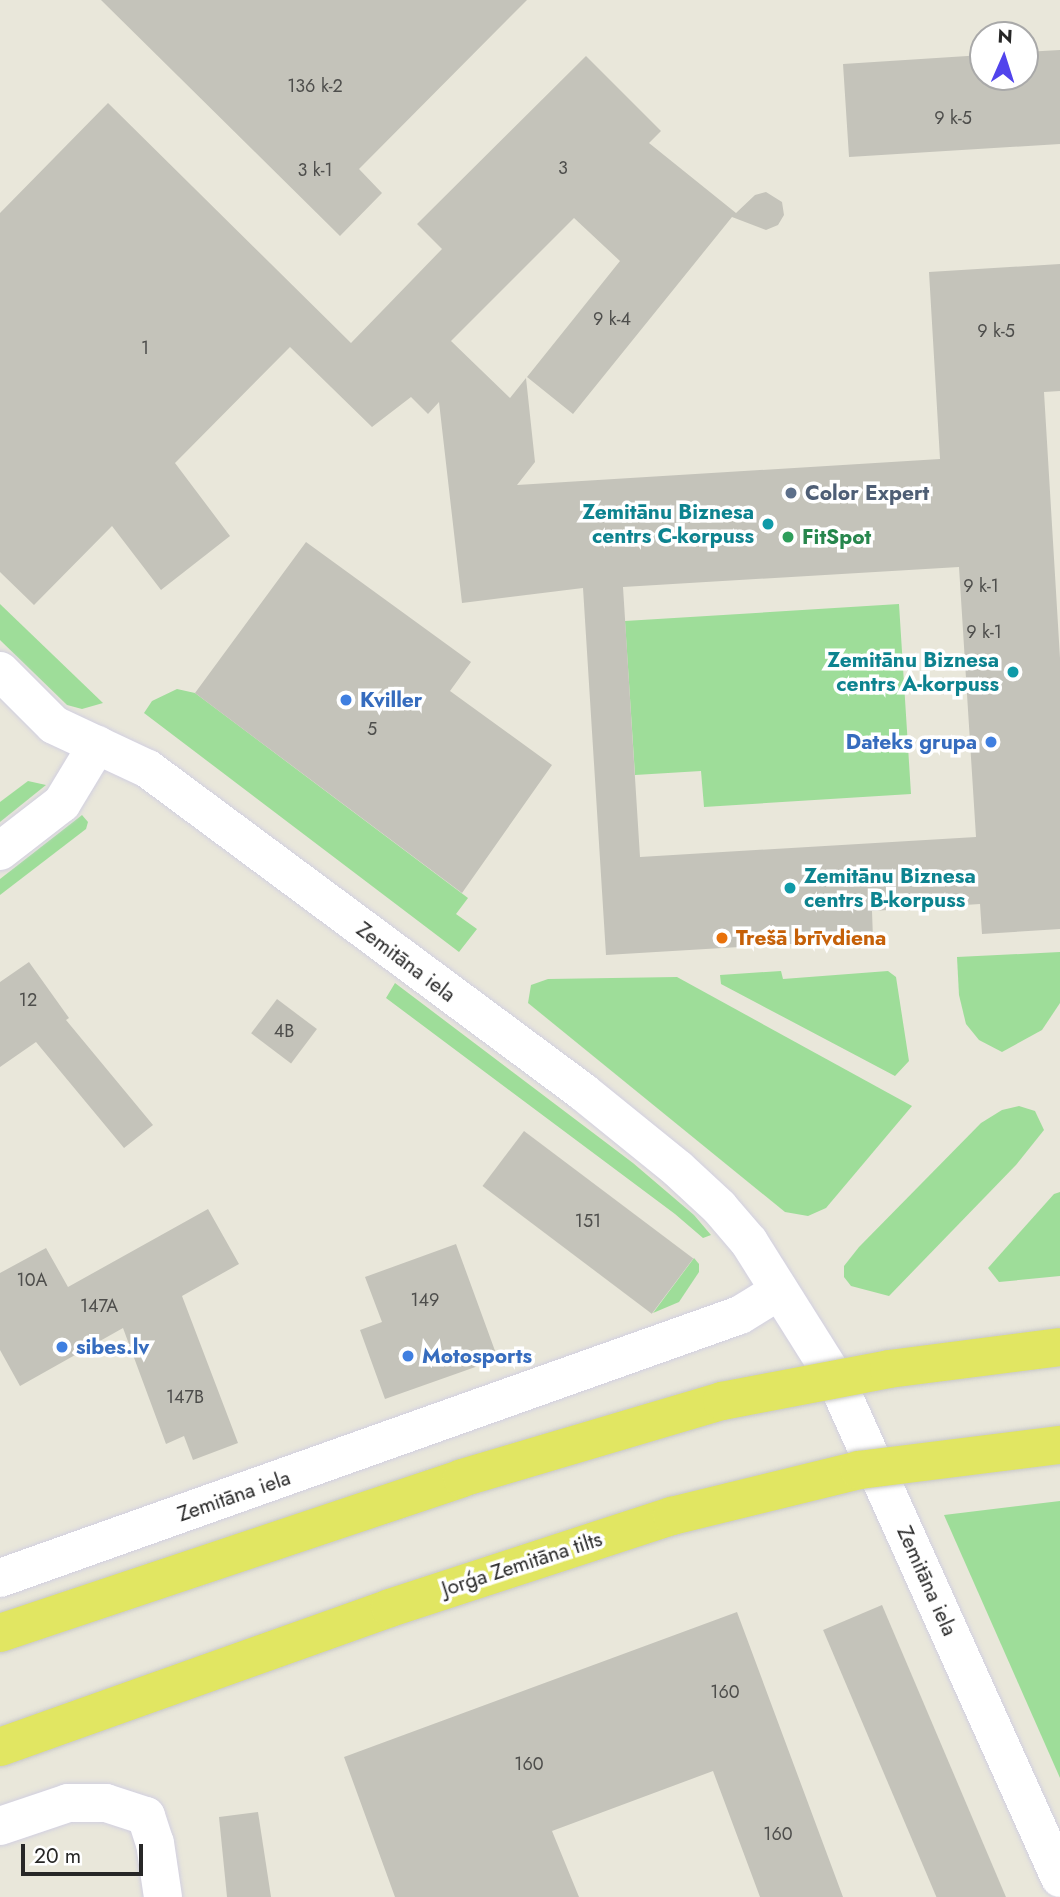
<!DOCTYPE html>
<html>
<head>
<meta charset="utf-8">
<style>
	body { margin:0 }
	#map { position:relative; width:1060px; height:1897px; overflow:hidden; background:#e9e7da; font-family:Jost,sans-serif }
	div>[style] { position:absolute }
	.green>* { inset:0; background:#9edd99 }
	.building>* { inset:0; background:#c4c3ba; transform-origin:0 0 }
	.roads { filter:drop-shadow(0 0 2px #d1cfe0) drop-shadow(0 0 2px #d1cfe0) }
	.street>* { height:38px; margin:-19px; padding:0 19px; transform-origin:19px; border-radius:19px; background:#fff }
	.bridges { filter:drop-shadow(0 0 2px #c7c7c7) drop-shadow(0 0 2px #c7c7c7) }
	.primary-bridge>* { height:38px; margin:-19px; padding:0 19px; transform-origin:19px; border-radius:19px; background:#e1e662 }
	.dots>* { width:19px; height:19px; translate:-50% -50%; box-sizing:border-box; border:4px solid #fff; border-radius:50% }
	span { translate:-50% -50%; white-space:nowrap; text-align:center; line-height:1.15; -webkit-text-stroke:7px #fff; paint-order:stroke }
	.number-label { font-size:18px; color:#4e4e4c }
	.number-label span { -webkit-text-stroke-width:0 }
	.service-label { font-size:21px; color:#4e5e75; font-weight:700 }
	.left { translate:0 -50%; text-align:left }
	.culture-label { font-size:21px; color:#0d838f; font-weight:700 }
	.right { translate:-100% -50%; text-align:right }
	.leisure-label { font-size:21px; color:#27864d; font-weight:700 }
	.shop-label { font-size:21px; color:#366cbe; font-weight:700 }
	.food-label { font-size:21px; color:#c56008; font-weight:700 }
	.street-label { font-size:21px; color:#272727 }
	.north { position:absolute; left:969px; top:21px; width:70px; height:70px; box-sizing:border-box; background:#fff; border:2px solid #a9a9a9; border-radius:50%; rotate:3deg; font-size:19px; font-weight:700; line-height:28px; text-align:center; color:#272727 }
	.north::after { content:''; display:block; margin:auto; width:24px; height:32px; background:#5144ec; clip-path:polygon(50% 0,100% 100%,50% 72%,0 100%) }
	.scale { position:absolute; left:21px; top:1844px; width:122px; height:32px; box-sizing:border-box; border:4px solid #272727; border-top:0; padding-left:9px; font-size:21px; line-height:24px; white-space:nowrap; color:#272727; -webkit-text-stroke:5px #fff; paint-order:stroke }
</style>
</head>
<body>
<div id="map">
	<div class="green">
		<div style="clip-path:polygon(0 604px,103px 703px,82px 709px,67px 705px,0 640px)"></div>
		<div style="clip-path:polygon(899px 604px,911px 794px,704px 807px,701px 771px,635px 775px,625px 621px)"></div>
		<div style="clip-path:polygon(177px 689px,195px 693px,468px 898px,456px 914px,477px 929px,459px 952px,144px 713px,152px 701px)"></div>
		<div style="clip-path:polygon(28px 781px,46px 785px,0 822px,0 802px)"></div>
		<div style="clip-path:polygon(82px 815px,88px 822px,86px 829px,0 895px,0 879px)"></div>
		<div style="clip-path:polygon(1060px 952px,1060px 1003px,1042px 1030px,1002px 1052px,979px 1040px,966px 1024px,959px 995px,957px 957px)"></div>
		<div style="clip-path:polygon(781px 971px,783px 979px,888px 971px,896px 977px,909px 1061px,895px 1076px,721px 984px,720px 975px)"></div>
		<div style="clip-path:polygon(677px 977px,912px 1106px,826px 1208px,808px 1216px,785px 1212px,528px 1003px,531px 985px,548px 979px)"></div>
		<div style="clip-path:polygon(395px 983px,633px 1163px,694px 1215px,711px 1235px,703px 1238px,675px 1214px,386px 998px)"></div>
		<div style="clip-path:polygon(1019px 1106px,1035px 1111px,1044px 1130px,1016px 1165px,889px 1296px,851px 1286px,844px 1277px,844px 1266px,859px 1247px,981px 1123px,1002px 1110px)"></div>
		<div style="clip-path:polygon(1060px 1192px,1060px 1276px,999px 1282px,988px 1268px,1054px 1194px)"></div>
		<div style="clip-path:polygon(694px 1258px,699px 1264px,699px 1272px,679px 1302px,653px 1313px)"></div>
		<div style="clip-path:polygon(1060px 1501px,1060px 1778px,944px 1515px)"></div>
	</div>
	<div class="building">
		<div style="clip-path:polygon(101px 0,527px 0,359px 169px,382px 193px,340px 236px)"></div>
		<div style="clip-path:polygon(1060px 50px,1060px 144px,849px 157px,843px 64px,983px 55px,983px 77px,1025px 77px,1025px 52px)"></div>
		<div style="clip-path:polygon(evenodd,586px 56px,661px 131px,649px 143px,736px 213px,755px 195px,766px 192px,782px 202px,784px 215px,778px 225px,766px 230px,732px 217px,573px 414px,527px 377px,620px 261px,574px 218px,451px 341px,510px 398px,526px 378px,535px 462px,517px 485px,940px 459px,929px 272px,1060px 264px,1060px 391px,1044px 392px,1060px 658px,1060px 929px,982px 934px,980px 904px,872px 911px,873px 939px,606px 955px,583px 588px,462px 603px,439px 402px,428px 414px,411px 397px,372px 427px,290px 347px,175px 463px,230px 536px,161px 590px,112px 526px,34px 605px,0 572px,0 213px,108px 103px,351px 343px,442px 249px,417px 224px,586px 56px,959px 567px,976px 837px,640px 857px,623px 587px,959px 567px)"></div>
		<div style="clip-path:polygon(306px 542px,471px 662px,450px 691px,552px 765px,462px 893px,195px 693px)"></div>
		<div style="clip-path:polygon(29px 962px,69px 1018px,66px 1020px,153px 1125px,124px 1148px,36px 1042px,0 1067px,0 982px)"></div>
		<div style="left:277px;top:999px;width:50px;height:43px;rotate:37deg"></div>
		<div style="left:524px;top:1131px;width:212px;height:69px;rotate:37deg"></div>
		<div style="clip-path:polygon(208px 1209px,239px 1264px,182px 1296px,238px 1443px,193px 1460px,184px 1436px,166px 1444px,123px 1328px,20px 1386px,0 1350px,0 1273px,46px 1248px,68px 1287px)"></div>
		<div style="clip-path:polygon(456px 1244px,498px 1359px,385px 1399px,360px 1330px,382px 1322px,365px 1277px)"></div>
		<div style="left:882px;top:1605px;width:318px;height:64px;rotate:67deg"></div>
		<div style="clip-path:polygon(737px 1612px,843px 1897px,760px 1897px,713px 1771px,552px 1831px,579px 1897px,395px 1897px,344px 1757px)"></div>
		<div style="clip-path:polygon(258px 1812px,271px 1897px,227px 1897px,219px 1817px)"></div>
	</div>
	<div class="roads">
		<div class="street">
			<div style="left:0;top:671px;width:76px;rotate:45deg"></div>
			<div style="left:54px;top:725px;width:104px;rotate:25.1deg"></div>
			<div style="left:148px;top:769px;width:542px;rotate:36.59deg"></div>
			<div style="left:583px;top:1092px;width:122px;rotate:39deg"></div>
			<div style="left:678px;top:1169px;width:56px;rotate:42.8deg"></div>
			<div style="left:719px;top:1207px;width:46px;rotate:49.4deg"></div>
			<div style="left:749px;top:1242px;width:163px;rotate:57.8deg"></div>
			<div style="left:836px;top:1380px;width:546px;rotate:65.78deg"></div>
			<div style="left:0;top:851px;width:78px;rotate:-37.7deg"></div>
			<div style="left:62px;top:803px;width:68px;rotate:-58.9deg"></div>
			<div style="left:0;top:1578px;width:785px;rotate:-19.57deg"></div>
			<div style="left:740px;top:1315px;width:46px;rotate:-31.6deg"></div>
			<div style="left:0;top:1826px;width:72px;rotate:-18.7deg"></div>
			<div style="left:68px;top:1803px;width:38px"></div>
			<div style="left:106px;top:1803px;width:42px;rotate:18deg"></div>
			<div style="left:146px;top:1816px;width:28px;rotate:72deg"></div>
			<div style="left:155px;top:1843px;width:55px;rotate:81.6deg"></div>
		</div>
	</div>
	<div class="bridges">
		<div class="primary-bridge">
			<div style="left:0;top:1633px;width:487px;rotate:-18.5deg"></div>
			<div style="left:462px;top:1478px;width:271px;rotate:-16.5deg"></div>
			<div style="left:722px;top:1401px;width:170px;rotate:-10.8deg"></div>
			<div style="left:889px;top:1369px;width:172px;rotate:-7.3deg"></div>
			<div style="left:0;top:1747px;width:414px;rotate:-19.6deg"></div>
			<div style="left:390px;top:1608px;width:297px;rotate:-18.1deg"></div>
			<div style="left:672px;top:1516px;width:193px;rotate:-13.8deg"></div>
			<div style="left:859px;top:1470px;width:203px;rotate:-7.1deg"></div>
		</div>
	</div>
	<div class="dots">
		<div style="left:791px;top:493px;background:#5c6f8a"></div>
		<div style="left:768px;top:524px;background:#0f9aa8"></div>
		<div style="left:788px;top:537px;background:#2e9e5b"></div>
		<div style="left:1013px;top:672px;background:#0f9aa8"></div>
		<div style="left:346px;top:700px;background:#3f7fe0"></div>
		<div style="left:991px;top:742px;background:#3f7fe0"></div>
		<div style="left:790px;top:888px;background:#0f9aa8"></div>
		<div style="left:722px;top:938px;background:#e8710a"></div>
		<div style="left:62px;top:1347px;background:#3f7fe0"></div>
		<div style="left:408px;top:1356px;background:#3f7fe0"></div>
	</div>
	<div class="number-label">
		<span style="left:315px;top:86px">136 k-2</span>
		<span style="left:953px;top:118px">9 k-5</span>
		<span style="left:563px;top:168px">3</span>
		<span style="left:315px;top:170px">3 k-1</span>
		<span style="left:612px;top:319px">9 k-4</span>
		<span style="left:996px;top:331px">9 k-5</span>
		<span style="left:145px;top:348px">1</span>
		<span style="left:981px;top:586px">9 k-1</span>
		<span style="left:984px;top:632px">9 k-1</span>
		<span style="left:372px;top:729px">5</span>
		<span style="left:28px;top:1000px">12</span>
		<span style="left:284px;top:1031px">4B</span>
		<span style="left:588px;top:1221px">151</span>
		<span style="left:32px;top:1280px">10A</span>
		<span style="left:425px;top:1300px">149</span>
		<span style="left:99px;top:1306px">147A</span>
		<span style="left:185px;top:1397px">147B</span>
		<span style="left:725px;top:1692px">160</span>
		<span style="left:529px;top:1764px">160</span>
		<span style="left:778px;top:1834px">160</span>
	</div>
	<div class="service-label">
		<span class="left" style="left:805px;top:493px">Color Expert</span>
	</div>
	<div class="culture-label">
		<span class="right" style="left:754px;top:524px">Zemitānu Biznesa<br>centrs C-korpuss</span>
		<span class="right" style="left:999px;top:672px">Zemitānu Biznesa<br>centrs A-korpuss</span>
		<span class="left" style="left:804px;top:888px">Zemitānu Biznesa<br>centrs B-korpuss</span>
	</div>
	<div class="leisure-label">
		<span class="left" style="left:802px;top:537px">FitSpot</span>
	</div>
	<div class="shop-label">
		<span class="left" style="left:360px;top:700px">Kviller</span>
		<span class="right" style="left:977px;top:742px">Dateks grupa</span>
		<span class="left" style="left:76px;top:1347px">sibes.lv</span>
		<span class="left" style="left:422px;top:1356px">Motosports</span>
	</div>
	<div class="food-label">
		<span class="left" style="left:736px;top:938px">Trešā brīvdiena</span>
	</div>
	<div class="street-label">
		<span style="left:406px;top:962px;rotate:37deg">Zemitāna iela</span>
		<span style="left:234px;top:1496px;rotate:-19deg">Zemitāna iela</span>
		<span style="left:522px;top:1564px;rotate:-18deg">Jorģa Zemitāna tilts</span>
		<span style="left:927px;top:1581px;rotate:66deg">Zemitāna iela</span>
	</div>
	<div class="north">N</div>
	<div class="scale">20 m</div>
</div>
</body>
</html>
